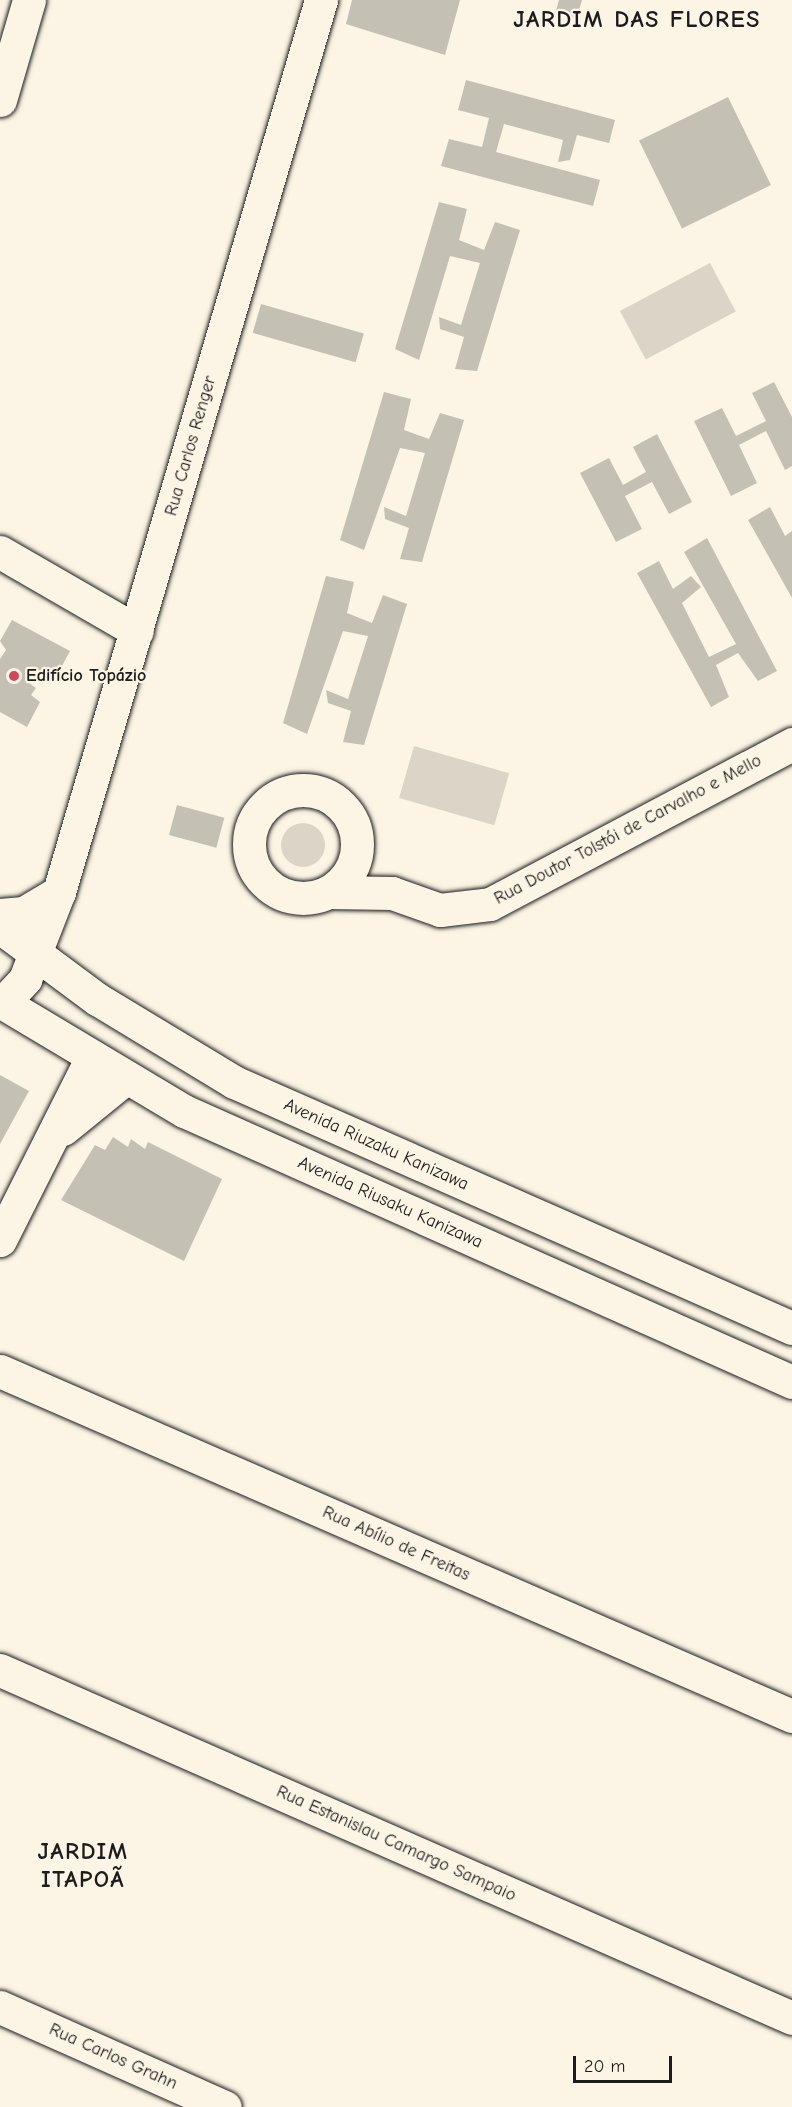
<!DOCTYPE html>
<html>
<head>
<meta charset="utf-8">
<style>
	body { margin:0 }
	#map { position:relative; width:792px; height:2107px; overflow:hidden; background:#fcf5e5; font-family:"Comic Neue",sans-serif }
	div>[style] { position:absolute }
	.green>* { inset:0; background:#dbd5c8; transform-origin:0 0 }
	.round { border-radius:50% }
	.building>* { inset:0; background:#c4c0b3; transform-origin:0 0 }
	.roads { filter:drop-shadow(0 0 2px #1c1c1c) drop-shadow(0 0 2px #1c1c1c) }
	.minor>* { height:33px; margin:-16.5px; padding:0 16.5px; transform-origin:16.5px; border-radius:16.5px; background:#fcf5e5 }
	.minor>.ring { margin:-16.5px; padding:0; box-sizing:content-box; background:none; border:33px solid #fcf5e5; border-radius:50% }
	.tertiary>* { height:33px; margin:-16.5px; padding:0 16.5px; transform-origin:16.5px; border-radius:16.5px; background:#fcf5e5 }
	.dots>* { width:16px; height:16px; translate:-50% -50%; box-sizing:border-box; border:3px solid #fcf5e5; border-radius:50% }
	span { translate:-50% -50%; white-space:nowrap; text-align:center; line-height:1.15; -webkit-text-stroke:4.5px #fcf5e5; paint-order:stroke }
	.street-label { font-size:18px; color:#1c1c1c }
	.poi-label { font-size:18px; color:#1c1c1c; font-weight:700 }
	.left { translate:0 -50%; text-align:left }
	.district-label { font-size:24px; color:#1c1c1c; font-weight:700; letter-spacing:1.5px }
	.scale { position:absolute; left:573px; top:2056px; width:99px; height:27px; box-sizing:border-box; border:3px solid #1c1c1c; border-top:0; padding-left:8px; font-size:18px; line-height:21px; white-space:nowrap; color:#1c1c1c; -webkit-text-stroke:4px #fcf5e5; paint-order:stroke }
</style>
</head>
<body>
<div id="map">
	<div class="green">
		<div style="left:710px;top:263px;width:55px;height:102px;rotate:62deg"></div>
		<div style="left:414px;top:746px;width:99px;height:54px;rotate:16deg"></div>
		<div class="round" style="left:281px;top:823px;width:44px;height:44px"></div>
	</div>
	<div class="building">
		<div style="clip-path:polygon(352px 0,460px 0,445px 55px,346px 24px)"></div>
		<div style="clip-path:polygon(559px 0,582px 0,577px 17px,555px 14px)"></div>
		<div style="clip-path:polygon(466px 80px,615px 120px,609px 143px,577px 135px,570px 160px,558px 162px,563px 140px,504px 124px,496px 152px,600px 180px,593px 206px,441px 166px,449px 139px,482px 147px,489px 118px,458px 110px)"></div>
		<div style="left:728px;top:97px;width:98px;height:99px;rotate:64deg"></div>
		<div style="clip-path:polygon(439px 202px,467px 209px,459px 240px,484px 250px,495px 222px,520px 230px,477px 371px,455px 369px,464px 337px,440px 329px,439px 317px,461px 325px,480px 263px,450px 256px,419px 360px,395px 349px)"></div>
		<div style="left:261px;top:304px;width:107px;height:30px;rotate:16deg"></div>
		<div style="clip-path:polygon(774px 382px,792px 417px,792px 466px,785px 470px,766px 431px,739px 445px,757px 483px,731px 496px,694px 421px,722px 408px,736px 436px,766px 421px,752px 393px)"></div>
		<div style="clip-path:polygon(384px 392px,411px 399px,404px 430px,429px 439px,440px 413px,464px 420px,422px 562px,400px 559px,409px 528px,385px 519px,384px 507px,406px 516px,425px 453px,400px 448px,364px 550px,340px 540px)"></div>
		<div style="clip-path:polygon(657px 434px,692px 502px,669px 514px,652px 482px,625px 496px,642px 529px,616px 542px,580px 473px,609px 458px,623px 485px,646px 472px,633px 447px)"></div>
		<div style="clip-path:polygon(770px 507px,785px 536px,792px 531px,792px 598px,748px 520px)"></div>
		<div style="clip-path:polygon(707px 538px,777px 671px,758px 681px,738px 653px,716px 665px,729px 697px,711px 707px,637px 573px,659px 561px,673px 589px,691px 576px,701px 587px,682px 603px,709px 657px,736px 644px,684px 552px)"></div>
		<div style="clip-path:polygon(326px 576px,354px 582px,347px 613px,372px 623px,383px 595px,407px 604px,364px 745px,343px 742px,351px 711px,328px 703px,326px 690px,348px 699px,368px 636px,343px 631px,307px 734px,283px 723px)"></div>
		<div style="clip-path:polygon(12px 620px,70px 651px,55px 679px,46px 673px,43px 680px,31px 671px,25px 680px,36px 688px,31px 695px,40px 702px,27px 727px,0 712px,0 659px,6px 650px,0 641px)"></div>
		<div style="left:177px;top:805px;width:49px;height:31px;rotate:15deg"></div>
		<div style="clip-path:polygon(0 1075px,29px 1091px,0 1144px)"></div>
		<div style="clip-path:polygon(113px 1137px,128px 1147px,131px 1139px,145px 1149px,148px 1142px,222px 1179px,184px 1261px,61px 1200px,95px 1145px,105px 1150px)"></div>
	</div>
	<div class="roads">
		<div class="minor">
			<div style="left:0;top:100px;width:104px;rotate:-73.8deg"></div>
			<div style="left:0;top:552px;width:158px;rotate:30deg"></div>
			<div class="ring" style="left:249px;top:790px;width:75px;height:75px"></div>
			<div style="left:329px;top:892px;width:63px;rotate:0.9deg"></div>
			<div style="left:392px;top:893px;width:51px;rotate:19.5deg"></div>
			<div style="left:440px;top:910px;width:50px;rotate:-6.8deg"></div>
			<div style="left:490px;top:904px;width:342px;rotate:-27.9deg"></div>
			<div style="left:0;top:915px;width:24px;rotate:-5deg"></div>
			<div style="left:24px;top:913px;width:41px;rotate:-31deg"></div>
			<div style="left:3px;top:1003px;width:33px;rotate:-47deg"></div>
			<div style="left:25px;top:979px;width:93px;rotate:-68.7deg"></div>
			<div style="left:59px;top:892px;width:930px;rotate:-73.63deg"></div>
			<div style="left:63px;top:1129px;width:82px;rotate:-39.1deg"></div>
			<div style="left:0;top:1240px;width:205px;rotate:-63.3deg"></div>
			<div style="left:0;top:1371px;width:864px;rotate:23.54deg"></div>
			<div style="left:0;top:1670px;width:865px;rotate:23.72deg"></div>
			<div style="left:0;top:2007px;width:246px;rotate:24deg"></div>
		</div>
		<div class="tertiary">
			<div style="left:0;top:927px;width:121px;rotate:36.6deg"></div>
			<div style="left:97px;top:999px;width:160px;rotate:31.2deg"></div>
			<div style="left:234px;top:1082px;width:610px;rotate:23.79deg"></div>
			<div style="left:0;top:1001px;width:214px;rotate:30.9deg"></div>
			<div style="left:184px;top:1111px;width:666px;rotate:24.02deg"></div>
		</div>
	</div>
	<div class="dots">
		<div style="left:14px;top:676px;background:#d1495b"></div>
	</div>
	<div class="street-label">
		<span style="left:191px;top:446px;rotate:-74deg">Rua Carlos Renger</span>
		<span style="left:628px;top:830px;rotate:-28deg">Rua Doutor Tolstói de Carvalho e Mello</span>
		<span style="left:376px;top:1145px;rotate:24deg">Avenida Riuzaku Kanizawa</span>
		<span style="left:390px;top:1203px;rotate:24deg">Avenida Riusaku Kanizawa</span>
		<span style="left:396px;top:1544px;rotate:24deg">Rua Abílio de Freitas</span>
		<span style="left:396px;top:1844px;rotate:24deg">Rua Estanislau Camargo Sampaio</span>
		<span style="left:113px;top:2057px;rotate:24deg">Rua Carlos Grahn</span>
	</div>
	<div class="poi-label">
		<span class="left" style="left:26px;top:676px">Edifício Topázio</span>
	</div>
	<div class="district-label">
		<span style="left:637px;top:20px">JARDIM DAS FLORES</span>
		<span style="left:83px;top:1866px">JARDIM<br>ITAPOÃ</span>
	</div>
	<div class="scale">20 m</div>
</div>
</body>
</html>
